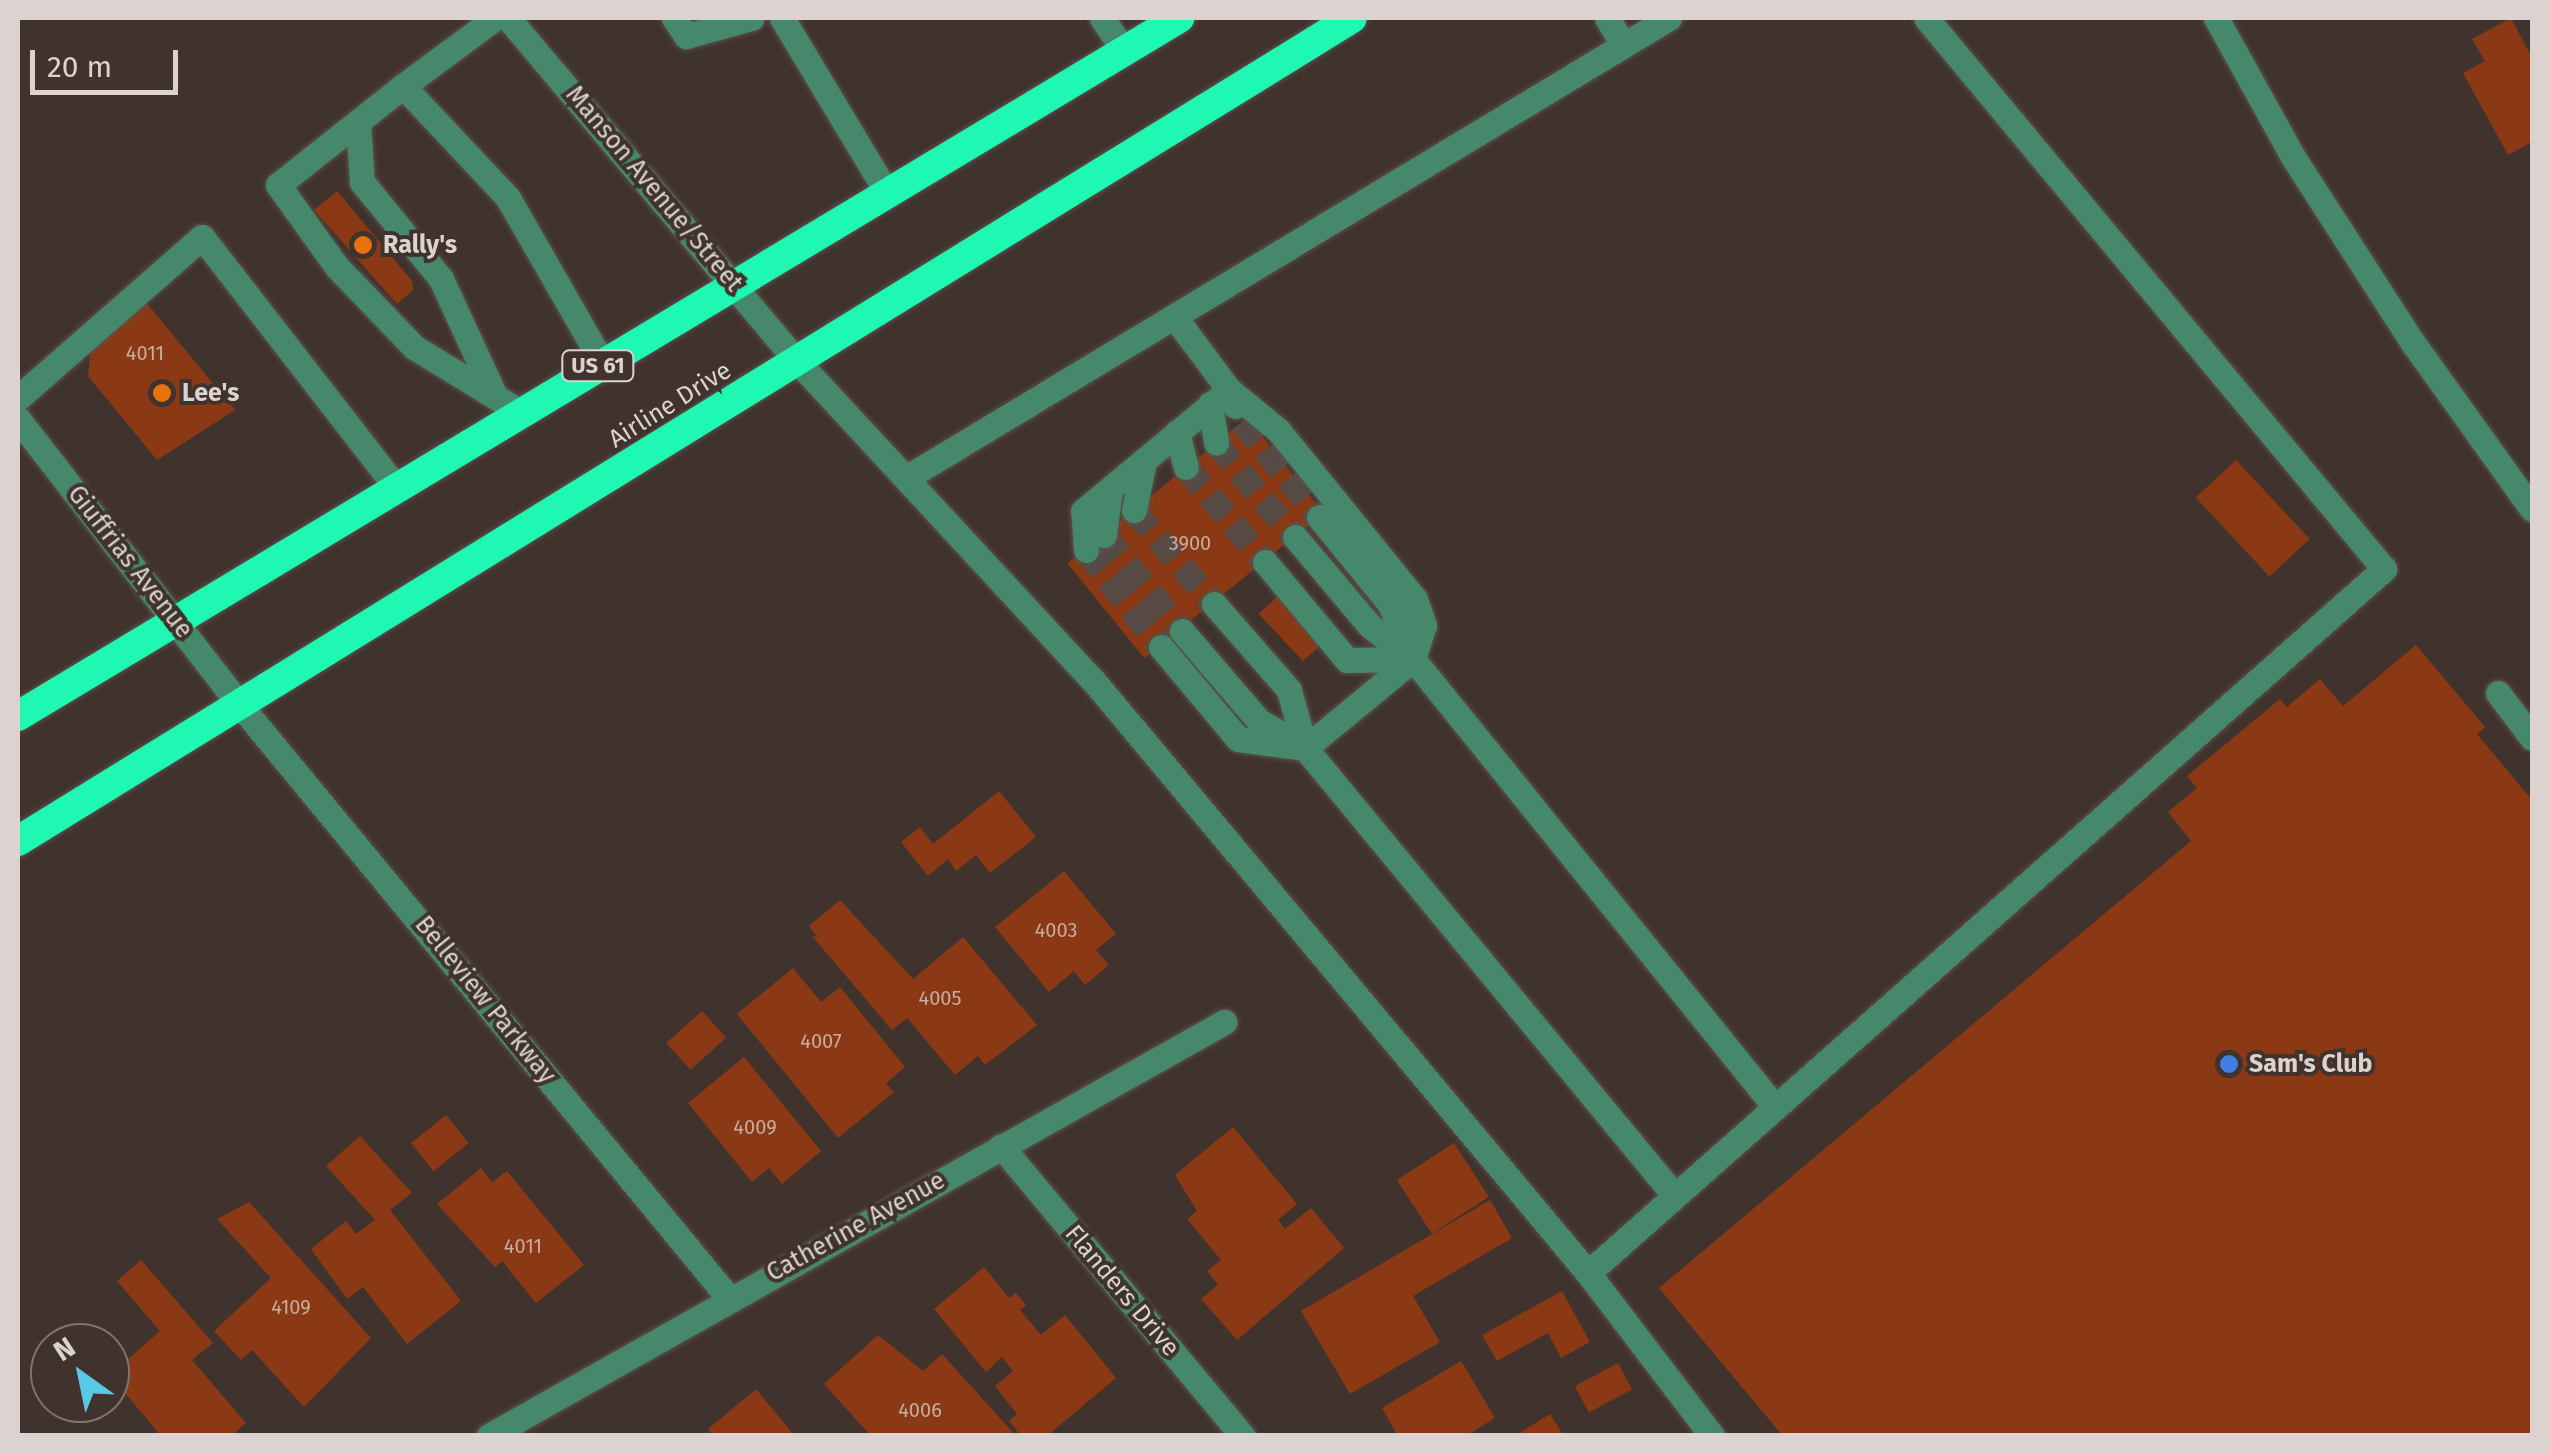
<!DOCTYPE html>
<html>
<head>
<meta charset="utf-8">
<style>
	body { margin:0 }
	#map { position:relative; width:2550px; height:1453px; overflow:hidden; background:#40332d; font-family:"Fira Sans",sans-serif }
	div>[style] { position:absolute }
	.building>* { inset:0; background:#8b3914; transform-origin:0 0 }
	.minor-tunnel>* { height:25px; margin-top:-12.5px; transform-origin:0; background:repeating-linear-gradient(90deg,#574b45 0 25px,transparent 0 37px) }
	.roads { filter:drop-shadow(0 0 2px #5c504a) drop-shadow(0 0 2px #5c504a) }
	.minor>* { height:25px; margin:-12.5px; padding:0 12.5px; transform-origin:12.5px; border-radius:12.5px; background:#46886b }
	.highway>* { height:30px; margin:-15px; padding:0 15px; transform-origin:15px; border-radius:15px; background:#1ff8b2 }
	.dots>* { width:28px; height:28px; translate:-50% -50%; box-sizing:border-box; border:5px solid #40332d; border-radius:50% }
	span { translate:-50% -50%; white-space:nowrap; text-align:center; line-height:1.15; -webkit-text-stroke:8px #40332d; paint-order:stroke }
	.number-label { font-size:20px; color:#c8aca1 }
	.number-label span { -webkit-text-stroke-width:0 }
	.shield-label span { padding:2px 8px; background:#40332d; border:2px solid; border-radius:8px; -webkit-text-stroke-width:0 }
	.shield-label { font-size:22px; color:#dcd3d0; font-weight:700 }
	.street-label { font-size:25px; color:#dcd3d0 }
	.poi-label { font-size:25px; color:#dcd3d0; font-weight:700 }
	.left { translate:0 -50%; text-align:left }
	.frame { position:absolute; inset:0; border:20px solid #dcd3d0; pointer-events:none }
	.north { position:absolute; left:30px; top:1323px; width:100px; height:100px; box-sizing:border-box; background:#40332d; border:2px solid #7e736e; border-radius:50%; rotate:327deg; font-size:28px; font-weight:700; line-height:40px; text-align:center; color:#dcd3d0 }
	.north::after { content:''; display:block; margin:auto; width:35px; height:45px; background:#59c8e4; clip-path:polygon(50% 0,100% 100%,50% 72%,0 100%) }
	.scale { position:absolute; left:30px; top:50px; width:148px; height:45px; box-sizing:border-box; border:5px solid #dcd3d0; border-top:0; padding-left:12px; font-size:30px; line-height:35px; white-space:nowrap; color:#dcd3d0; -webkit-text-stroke:8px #40332d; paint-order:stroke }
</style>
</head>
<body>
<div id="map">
	<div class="building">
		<div style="clip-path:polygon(2511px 18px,2532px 58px,2532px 142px,2508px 155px,2463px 73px,2485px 61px,2472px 39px)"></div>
		<div style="clip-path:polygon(337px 191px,412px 281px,413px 290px,397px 304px,314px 210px)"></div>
		<div style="clip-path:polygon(144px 300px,235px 410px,157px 460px,88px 376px,91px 345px)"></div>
		<div style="left:1247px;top:418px;width:122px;height:231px;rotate:51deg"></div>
		<div style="left:2236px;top:460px;width:108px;height:55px;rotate:47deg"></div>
		<div style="left:1280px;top:594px;width:65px;height:29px;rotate:47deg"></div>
		<div style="clip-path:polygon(2416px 645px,2485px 727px,2477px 734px,2532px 800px,2532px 1436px,1783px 1436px,1659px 1288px,2191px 841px,2168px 812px,2197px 788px,2187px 776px,2280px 699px,2287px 707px,2320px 679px,2343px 706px)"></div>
		<div style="clip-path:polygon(999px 791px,1036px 837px,990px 873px,976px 855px,956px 871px,948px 859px,928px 876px,901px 842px,920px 827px,933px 844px)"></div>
		<div style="clip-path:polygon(1064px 871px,1116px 934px,1096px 950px,1109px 965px,1085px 985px,1074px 971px,1049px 992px,995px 927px)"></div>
		<div style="clip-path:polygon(840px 900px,913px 979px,963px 937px,1037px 1025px,985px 1065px,978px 1056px,955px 1075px,907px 1018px,892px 1030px,812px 936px,817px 937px,809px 926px)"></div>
		<div style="clip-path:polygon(793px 968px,821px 1002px,840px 987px,905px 1067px,886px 1083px,894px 1092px,838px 1138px,737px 1014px)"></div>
		<div style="left:702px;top:1011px;width:36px;height:48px;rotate:48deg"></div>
		<div style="clip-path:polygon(744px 1057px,821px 1151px,782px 1184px,769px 1168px,752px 1182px,688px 1103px)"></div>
		<div style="left:446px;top:1115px;width:36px;height:45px;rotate:51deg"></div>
		<div style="clip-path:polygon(1233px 1127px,1297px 1204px,1278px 1220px,1285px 1229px,1311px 1208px,1344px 1248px,1237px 1340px,1201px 1299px,1218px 1285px,1207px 1271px,1221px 1260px,1187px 1219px,1197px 1211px,1175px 1175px)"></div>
		<div style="clip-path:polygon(360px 1136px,412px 1193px,390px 1210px,461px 1301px,407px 1344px,363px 1287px,347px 1299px,311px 1249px,346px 1221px,356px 1234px,375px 1220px,326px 1166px)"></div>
		<div style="left:1454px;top:1143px;width:64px;height:68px;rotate:57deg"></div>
		<div style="clip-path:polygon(481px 1168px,492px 1182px,507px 1171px,584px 1265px,536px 1303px,502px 1261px,495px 1267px,437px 1204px)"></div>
		<div style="clip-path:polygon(1490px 1200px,1512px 1238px,1413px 1296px,1440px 1342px,1350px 1394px,1301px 1311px)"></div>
		<div style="clip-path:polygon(249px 1202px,371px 1338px,304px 1407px,252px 1350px,241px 1360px,214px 1331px,271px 1278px,217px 1219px)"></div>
		<div style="clip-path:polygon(141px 1260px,213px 1343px,192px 1360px,246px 1423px,231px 1436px,161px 1436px,110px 1375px,160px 1331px,117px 1281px)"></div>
		<div style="clip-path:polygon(984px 1267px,1009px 1298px,1016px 1293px,1026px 1305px,1020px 1310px,1041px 1335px,1065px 1315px,1116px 1378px,1047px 1436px,1021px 1436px,1009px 1421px,1017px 1414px,995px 1386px,1013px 1371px,1002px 1357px,986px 1372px,934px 1309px)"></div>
		<div style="clip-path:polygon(1562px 1291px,1590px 1342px,1561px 1358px,1548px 1333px,1497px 1361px,1482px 1335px)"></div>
		<div style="clip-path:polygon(878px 1335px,923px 1371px,942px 1354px,1016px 1436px,871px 1436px,824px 1384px)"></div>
		<div style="clip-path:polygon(1461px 1361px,1495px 1418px,1466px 1436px,1398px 1436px,1382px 1408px)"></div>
		<div style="left:1618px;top:1363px;width:30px;height:49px;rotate:62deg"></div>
		<div style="clip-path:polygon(756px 1389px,795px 1436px,713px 1436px,708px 1429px)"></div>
		<div style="clip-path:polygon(1550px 1414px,1564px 1436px,1515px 1436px)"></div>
	</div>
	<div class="minor-tunnel">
		<div style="left:1242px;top:421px;width:123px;rotate:51.3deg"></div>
		<div style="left:1216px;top:443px;width:123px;rotate:50deg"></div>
		<div style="left:1186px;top:467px;width:124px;rotate:50.3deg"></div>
		<div style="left:1134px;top:510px;width:123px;rotate:49.6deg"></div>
		<div style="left:1104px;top:535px;width:124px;rotate:50.9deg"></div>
		<div style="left:1086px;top:550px;width:123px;rotate:52.3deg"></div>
	</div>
	<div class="roads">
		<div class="minor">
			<div style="left:508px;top:18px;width:450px;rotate:49.9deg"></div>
			<div style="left:798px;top:362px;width:432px;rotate:47.2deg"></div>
			<div style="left:1092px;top:679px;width:774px;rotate:50.14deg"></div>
			<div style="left:1588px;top:1273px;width:1063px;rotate:-41.49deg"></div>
			<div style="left:2384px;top:569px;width:716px;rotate:-129.73deg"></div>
			<div style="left:674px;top:18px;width:22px;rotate:56deg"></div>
			<div style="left:686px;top:36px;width:68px;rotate:-15.3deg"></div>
			<div style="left:782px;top:18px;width:204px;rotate:59deg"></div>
			<div style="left:1102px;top:18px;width:40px;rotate:56deg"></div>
			<div style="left:1607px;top:18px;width:31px;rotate:59deg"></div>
			<div style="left:2216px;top:18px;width:159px;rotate:61deg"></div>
			<div style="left:2293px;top:157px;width:221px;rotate:57.2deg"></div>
			<div style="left:2413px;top:343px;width:204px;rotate:54.4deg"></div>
			<div style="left:403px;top:86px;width:114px;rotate:-36.5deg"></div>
			<div style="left:358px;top:122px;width:60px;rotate:86.2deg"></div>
			<div style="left:362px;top:182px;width:125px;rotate:50.8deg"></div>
			<div style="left:441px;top:279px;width:129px;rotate:65.2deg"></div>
			<div style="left:1174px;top:316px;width:92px;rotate:53.4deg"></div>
			<div style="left:1229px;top:390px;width:63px;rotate:39.2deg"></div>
			<div style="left:1278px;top:430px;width:218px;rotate:51deg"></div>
			<div style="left:1415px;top:599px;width:28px;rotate:71deg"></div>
			<div style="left:1424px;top:625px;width:36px;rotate:108deg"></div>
			<div style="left:1413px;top:659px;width:140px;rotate:140.5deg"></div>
			<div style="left:1305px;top:748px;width:581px;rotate:50.45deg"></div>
			<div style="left:18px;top:398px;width:244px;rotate:-41.2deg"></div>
			<div style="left:202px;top:237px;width:318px;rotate:52.2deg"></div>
			<div style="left:1210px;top:404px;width:39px;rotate:81deg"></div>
			<div style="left:522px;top:413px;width:127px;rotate:-148.6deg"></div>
			<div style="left:414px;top:347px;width:111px;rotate:-133.9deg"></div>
			<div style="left:337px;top:267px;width:101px;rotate:-125.7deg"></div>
			<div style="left:278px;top:185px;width:159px;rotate:-38.4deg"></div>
			<div style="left:403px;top:86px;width:154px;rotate:46.8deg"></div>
			<div style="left:508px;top:198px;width:191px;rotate:60.2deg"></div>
			<div style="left:18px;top:419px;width:362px;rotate:52.2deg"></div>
			<div style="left:240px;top:705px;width:767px;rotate:50.5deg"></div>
			<div style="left:1177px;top:432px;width:36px;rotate:76deg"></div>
			<div style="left:906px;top:478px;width:891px;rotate:-31.09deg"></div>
			<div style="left:1134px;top:510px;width:50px;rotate:-78.5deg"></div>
			<div style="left:1319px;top:517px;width:112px;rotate:50.8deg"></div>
			<div style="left:1390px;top:604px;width:54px;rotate:67.2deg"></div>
			<div style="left:1104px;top:535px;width:46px;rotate:-82.6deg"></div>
			<div style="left:1295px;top:537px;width:115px;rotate:49.9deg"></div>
			<div style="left:1369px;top:625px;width:56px;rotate:37.7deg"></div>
			<div style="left:1413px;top:659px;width:576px;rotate:51.06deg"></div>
			<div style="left:1086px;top:550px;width:39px;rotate:-94deg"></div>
			<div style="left:1083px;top:511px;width:190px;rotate:-39.7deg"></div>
			<div style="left:1229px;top:390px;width:17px;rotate:69deg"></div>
			<div style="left:1265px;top:562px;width:128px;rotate:50.1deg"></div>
			<div style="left:1347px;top:660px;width:66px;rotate:-0.9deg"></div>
			<div style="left:1214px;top:604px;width:114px;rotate:48.9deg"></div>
			<div style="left:1289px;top:690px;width:60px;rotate:74.6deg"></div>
			<div style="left:1182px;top:631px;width:118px;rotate:49.5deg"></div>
			<div style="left:1259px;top:721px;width:38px;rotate:30deg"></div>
			<div style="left:1161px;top:647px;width:120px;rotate:50.1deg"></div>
			<div style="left:1238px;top:739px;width:68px;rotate:7.7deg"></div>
			<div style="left:2498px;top:693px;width:56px;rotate:52.9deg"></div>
			<div style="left:1001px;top:1146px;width:378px;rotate:50.2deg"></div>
			<div style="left:1588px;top:1273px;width:205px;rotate:52.7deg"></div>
			<div style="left:489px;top:1436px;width:844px;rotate:-29.39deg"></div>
		</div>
		<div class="highway">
			<div style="left:18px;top:716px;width:1355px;rotate:-31.01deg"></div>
			<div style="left:18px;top:841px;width:1567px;rotate:-31.67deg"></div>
		</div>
	</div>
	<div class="dots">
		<div style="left:363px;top:245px;background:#e8710a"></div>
		<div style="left:162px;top:393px;background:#e8710a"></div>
		<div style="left:2229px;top:1064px;background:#3f7fe0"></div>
	</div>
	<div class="number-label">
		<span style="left:145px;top:353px">4011</span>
		<span style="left:1190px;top:543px">3900</span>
		<span style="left:1056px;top:930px">4003</span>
		<span style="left:940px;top:998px">4005</span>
		<span style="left:821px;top:1041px">4007</span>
		<span style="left:755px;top:1127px">4009</span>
		<span style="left:523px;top:1246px">4011</span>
		<span style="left:291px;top:1307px">4109</span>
		<span style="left:920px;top:1410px">4006</span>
	</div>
	<div class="shield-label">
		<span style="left:598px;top:366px">US 61</span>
	</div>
	<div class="street-label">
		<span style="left:654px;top:189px;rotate:50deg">Manson Avenue/Street</span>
		<span style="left:670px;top:405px;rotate:-32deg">Airline Drive</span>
		<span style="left:130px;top:562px;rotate:52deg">Giuffrias Avenue</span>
		<span style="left:485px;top:1000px;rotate:51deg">Belleview Parkway</span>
		<span style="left:856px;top:1227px;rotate:-29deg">Catherine Avenue</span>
		<span style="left:1122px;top:1291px;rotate:50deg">Flanders Drive</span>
	</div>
	<div class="poi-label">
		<span class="left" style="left:383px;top:245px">Rally's</span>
		<span class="left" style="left:182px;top:393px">Lee's</span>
		<span class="left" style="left:2249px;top:1064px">Sam's Club</span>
	</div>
	<div class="frame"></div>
	<div class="north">N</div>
	<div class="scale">20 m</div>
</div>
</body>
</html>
